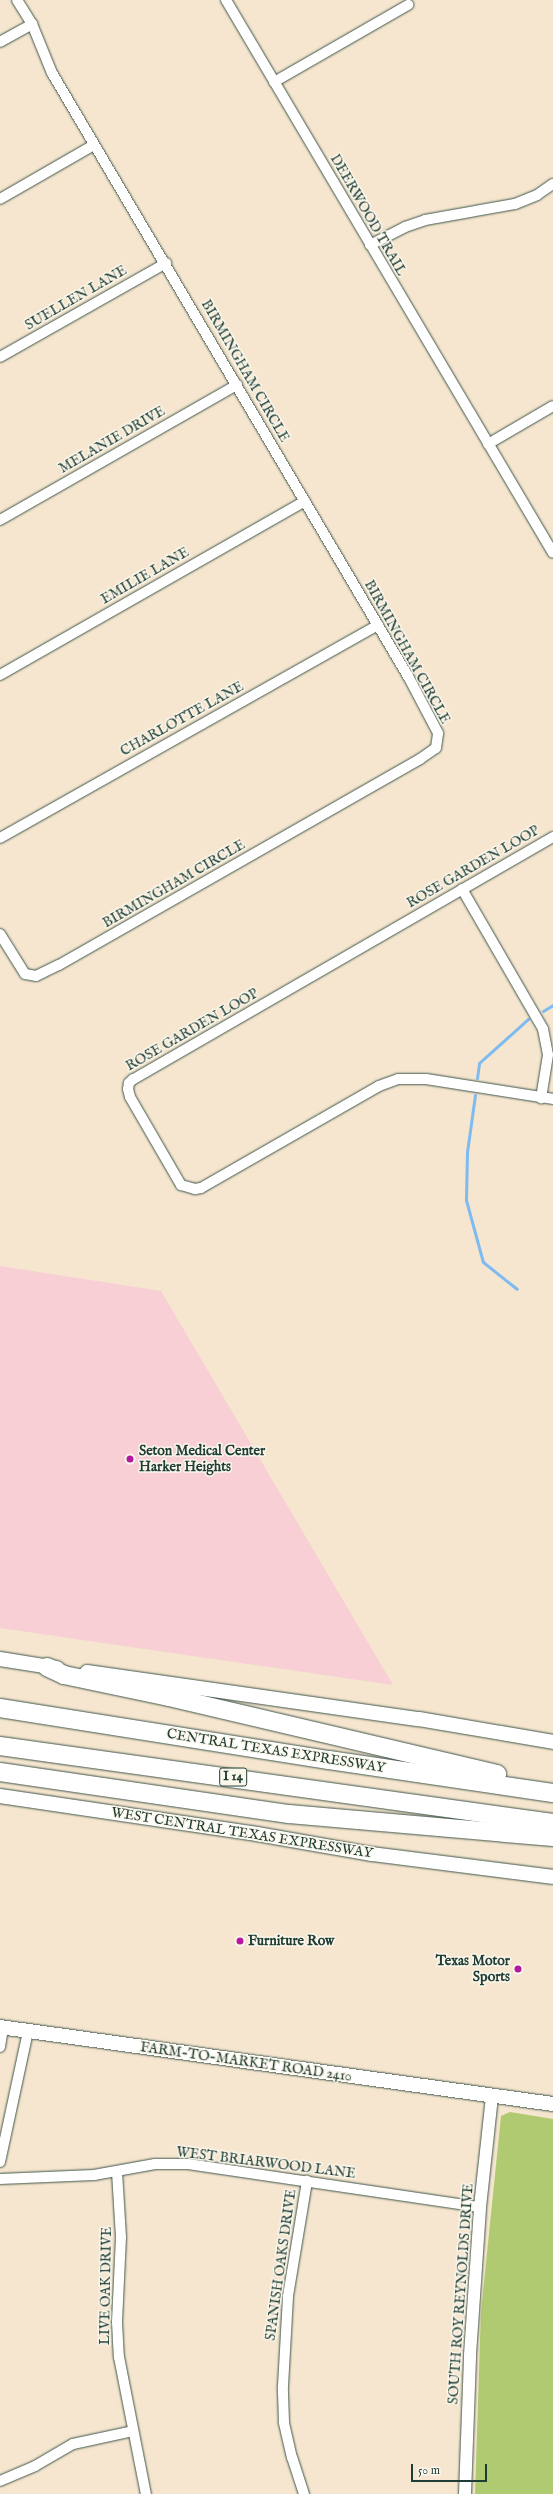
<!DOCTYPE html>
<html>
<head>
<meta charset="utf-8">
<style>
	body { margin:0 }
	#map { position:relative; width:553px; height:2494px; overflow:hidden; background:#f6e6cf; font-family:"IM FELL English",serif }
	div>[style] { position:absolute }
	.built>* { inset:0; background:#f7cfd5 }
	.green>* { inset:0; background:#afca70 }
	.stream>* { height:3px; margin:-1.5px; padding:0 1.5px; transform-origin:1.5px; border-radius:1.5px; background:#7ebbf1 }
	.roads { filter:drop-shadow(0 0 1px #3f564b) drop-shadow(0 0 1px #3f564b) }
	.minor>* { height:10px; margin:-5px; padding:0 5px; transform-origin:5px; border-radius:5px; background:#fff }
	.tertiary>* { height:12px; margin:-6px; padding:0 6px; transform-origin:6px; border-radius:6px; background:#fff }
	.secondary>* { height:14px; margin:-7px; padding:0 7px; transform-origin:7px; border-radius:7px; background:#fff }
	.motorway>* { height:18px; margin:-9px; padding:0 9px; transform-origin:9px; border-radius:9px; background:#fff }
	.dots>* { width:11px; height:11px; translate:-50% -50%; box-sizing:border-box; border:2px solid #fbf7ec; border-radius:50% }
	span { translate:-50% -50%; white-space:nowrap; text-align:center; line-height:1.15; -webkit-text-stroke:3px #fbf7ec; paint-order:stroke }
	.shield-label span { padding:1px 3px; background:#fbf7ec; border:1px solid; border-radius:3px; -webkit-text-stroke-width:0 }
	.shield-label { font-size:13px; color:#1f3d34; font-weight:700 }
	.street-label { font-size:14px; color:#1f3d34 }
	.poi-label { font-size:14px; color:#1f3d34; font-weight:700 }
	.left { translate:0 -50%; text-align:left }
	.right { translate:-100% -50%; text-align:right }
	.scale { position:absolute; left:411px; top:2464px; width:76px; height:18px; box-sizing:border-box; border:2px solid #1f3d34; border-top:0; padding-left:5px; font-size:12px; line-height:14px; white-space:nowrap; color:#1f3d34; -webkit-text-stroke:3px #fbf7ec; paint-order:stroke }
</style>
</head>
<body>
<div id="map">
	<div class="built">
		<div style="clip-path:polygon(0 1266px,161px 1291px,393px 1685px,0 1628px)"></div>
	</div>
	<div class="green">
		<div style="clip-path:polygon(510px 2112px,553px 2119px,553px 2494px,475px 2494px,481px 2312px,501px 2116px)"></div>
	</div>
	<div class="stream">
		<div style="left:543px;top:1011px;width:12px;rotate:-31deg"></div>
		<div style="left:477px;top:1078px;width:15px;rotate:-82deg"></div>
		<div style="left:479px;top:1063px;width:66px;rotate:-41.9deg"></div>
		<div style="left:475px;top:1095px;width:58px;rotate:98deg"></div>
		<div style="left:467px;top:1152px;width:48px;rotate:91.2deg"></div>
		<div style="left:466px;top:1200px;width:64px;rotate:74.7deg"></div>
		<div style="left:483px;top:1262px;width:43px;rotate:38.5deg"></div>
	</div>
	<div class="roads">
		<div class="minor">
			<div style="left:226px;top:0;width:642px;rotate:59.4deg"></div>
			<div style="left:0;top:42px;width:37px;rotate:-29deg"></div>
			<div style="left:274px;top:82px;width:155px;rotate:-29.9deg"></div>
			<div style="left:0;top:199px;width:108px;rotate:-29.9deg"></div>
			<div style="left:370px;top:245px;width:39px;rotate:-27deg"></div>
			<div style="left:405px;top:227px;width:21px;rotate:-19deg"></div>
			<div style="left:425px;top:220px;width:91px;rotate:-10.1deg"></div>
			<div style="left:515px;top:204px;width:24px;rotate:-22deg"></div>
			<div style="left:537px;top:195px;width:19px;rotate:-35deg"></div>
			<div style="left:0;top:357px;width:191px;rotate:-29.5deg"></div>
			<div style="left:488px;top:444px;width:75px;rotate:-30.3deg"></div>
			<div style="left:0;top:520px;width:273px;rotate:-29.7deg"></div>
			<div style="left:0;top:675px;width:351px;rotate:-29.7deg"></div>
			<div style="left:553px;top:837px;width:485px;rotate:150deg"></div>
			<div style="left:133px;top:1079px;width:6px;rotate:135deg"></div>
			<div style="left:129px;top:1083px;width:6px;rotate:99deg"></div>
			<div style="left:128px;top:1089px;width:8px;rotate:76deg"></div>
			<div style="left:130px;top:1097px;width:102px;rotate:59.9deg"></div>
			<div style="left:181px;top:1185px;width:15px;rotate:16deg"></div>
			<div style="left:195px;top:1189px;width:6px;rotate:-9deg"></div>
			<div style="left:201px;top:1188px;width:205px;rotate:-29.8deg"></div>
			<div style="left:379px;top:1086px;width:20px;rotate:-20deg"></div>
			<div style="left:398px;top:1079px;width:28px"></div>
			<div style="left:426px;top:1079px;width:129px;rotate:8.9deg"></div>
			<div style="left:0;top:838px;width:434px;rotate:-29.4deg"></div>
			<div style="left:462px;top:889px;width:162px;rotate:59.9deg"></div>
			<div style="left:543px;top:1029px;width:26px;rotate:79deg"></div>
			<div style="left:548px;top:1055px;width:44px;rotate:99.2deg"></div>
			<div style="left:0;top:934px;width:47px;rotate:58deg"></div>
			<div style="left:25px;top:974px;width:11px;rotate:10deg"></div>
			<div style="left:36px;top:976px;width:25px;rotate:-26deg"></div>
			<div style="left:59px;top:965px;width:416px;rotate:-29.7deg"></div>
			<div style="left:420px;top:759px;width:19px;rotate:-35deg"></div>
			<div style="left:436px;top:748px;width:15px;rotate:-82deg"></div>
			<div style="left:438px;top:733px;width:62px;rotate:-117.8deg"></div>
			<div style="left:409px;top:678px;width:702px;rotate:-120.54deg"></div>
			<div style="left:52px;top:73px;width:53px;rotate:-112.2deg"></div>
			<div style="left:32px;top:24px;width:28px;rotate:-122deg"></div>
			<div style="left:0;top:2047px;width:19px;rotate:-81deg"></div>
			<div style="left:0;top:2162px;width:134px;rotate:-77.9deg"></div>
			<div style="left:117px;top:2172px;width:65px;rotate:86.5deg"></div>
			<div style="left:121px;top:2237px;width:85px;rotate:92.7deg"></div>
			<div style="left:117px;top:2322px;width:35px;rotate:87deg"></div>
			<div style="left:119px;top:2357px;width:140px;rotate:78.9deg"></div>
			<div style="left:0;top:2179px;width:94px;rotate:-2.4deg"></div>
			<div style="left:94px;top:2175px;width:62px;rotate:-10.2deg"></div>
			<div style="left:155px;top:2164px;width:33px"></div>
			<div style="left:188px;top:2164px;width:295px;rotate:8.4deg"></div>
			<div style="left:0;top:2481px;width:38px;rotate:-23deg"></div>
			<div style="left:35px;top:2466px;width:44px;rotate:-30.1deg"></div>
			<div style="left:73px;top:2444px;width:61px;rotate:-12.2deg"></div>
			<div style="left:304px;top:2494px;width:38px;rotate:-108deg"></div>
			<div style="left:292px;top:2458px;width:37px;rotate:-103deg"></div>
			<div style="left:284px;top:2422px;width:36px;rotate:-92deg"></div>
			<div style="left:283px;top:2386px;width:90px;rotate:-86.8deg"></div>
			<div style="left:288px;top:2296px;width:117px;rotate:-80.6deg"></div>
		</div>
		<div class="tertiary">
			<div style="left:465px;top:2494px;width:139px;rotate:-87.9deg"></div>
			<div style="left:470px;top:2355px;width:148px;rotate:-86.1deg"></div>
			<div style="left:480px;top:2207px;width:112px;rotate:-83.8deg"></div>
		</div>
		<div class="secondary">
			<div style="left:0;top:1659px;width:58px;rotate:9deg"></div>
			<div style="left:87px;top:1672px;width:335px;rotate:8.1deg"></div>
			<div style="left:419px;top:1719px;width:136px;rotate:9.7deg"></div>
			<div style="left:0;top:1796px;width:260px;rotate:8.4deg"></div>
			<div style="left:257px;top:1834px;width:117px;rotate:9.9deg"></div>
			<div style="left:372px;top:1854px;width:182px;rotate:7.2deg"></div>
			<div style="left:0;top:2027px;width:558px;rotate:7.93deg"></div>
		</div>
		<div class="motorway">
			<div style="left:47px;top:1667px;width:19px;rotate:25deg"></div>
			<div style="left:64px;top:1675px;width:107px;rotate:11.8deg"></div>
			<div style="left:169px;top:1697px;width:337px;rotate:13.2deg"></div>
			<div style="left:0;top:1708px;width:333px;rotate:9deg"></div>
			<div style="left:329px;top:1760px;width:226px;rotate:8.4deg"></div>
			<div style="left:0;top:1746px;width:558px;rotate:7.93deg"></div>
			<div style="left:0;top:1772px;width:292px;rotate:8.3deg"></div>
			<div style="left:289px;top:1814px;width:265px;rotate:5deg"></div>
		</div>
	</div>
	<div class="dots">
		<div style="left:130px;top:1459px;background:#b5179e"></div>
		<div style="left:240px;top:1941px;background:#b5179e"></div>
		<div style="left:518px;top:1969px;background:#b5179e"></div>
	</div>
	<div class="shield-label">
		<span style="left:233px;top:1777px">I 14</span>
	</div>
	<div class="street-label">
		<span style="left:368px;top:215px;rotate:60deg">DEERWOOD TRAIL</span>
		<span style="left:76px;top:298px;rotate:-30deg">SUELLEN LANE</span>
		<span style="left:245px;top:371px;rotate:60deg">BIRMINGHAM CIRCLE</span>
		<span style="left:112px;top:440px;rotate:-30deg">MELANIE DRIVE</span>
		<span style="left:145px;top:576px;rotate:-30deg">EMILIE LANE</span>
		<span style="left:407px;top:652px;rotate:61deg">BIRMINGHAM CIRCLE</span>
		<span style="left:182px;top:719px;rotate:-29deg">CHARLOTTE LANE</span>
		<span style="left:473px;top:867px;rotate:-30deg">ROSE GARDEN LOOP</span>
		<span style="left:174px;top:884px;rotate:-30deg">BIRMINGHAM CIRCLE</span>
		<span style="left:192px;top:1030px;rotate:-30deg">ROSE GARDEN LOOP</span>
		<span style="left:276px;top:1751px;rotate:9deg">CENTRAL TEXAS EXPRESSWAY</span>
		<span style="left:242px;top:1833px;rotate:9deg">WEST CENTRAL TEXAS EXPRESSWAY</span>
		<span style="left:246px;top:2062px;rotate:8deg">FARM-TO-MARKET ROAD 2410</span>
		<span style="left:266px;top:2163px;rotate:7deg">WEST BRIARWOOD LANE</span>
		<span style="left:281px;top:2265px;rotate:-82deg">SPANISH OAKS DRIVE</span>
		<span style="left:106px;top:2286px;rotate:-89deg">LIVE OAK DRIVE</span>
		<span style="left:461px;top:2294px;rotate:-86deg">SOUTH ROY REYNOLDS DRIVE</span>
	</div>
	<div class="poi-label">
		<span class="left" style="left:139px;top:1459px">Seton Medical Center<br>Harker Heights</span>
		<span class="left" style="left:248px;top:1941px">Furniture Row</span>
		<span class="right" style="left:510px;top:1969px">Texas Motor<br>Sports</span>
	</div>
	<div class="scale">50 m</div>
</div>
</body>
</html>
